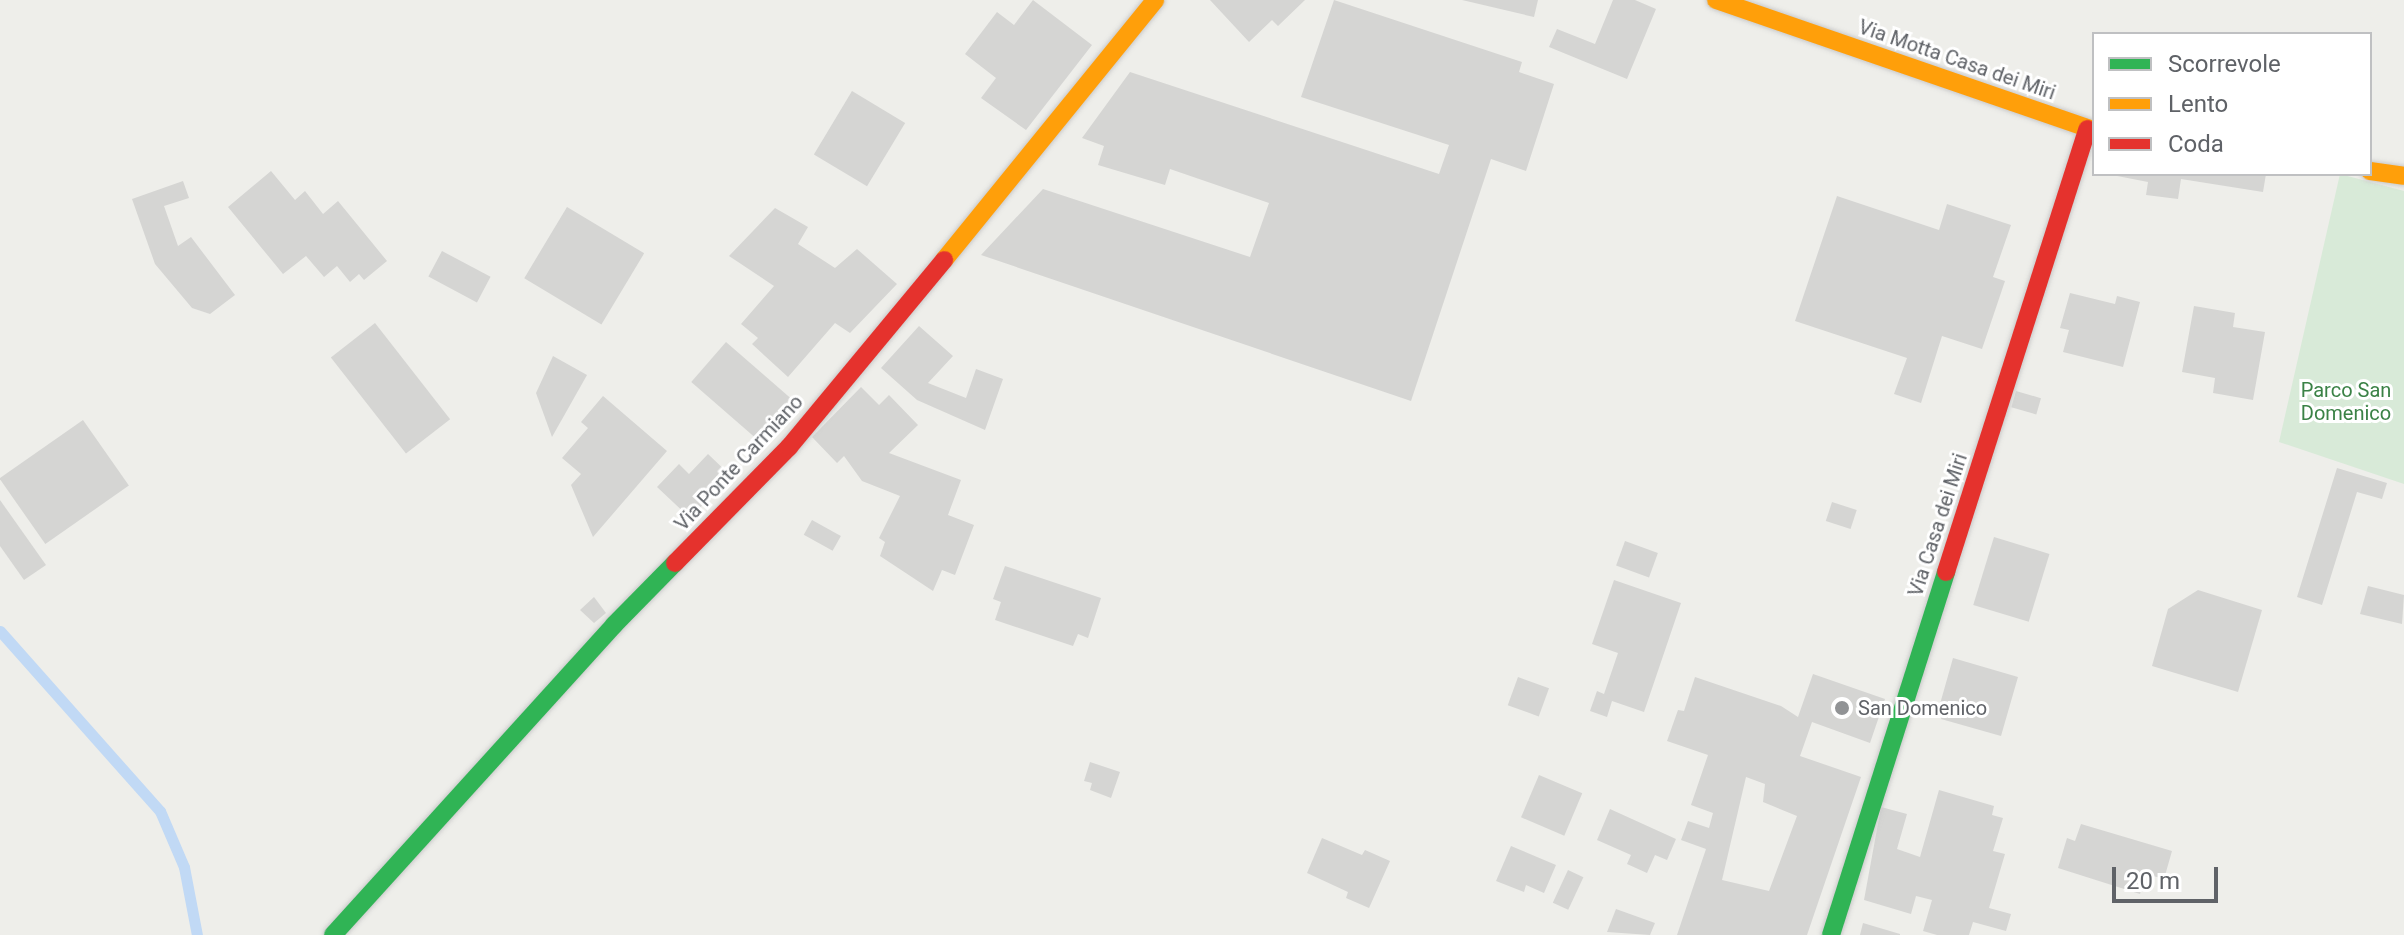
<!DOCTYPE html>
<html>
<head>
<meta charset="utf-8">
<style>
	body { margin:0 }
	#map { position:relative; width:2404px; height:935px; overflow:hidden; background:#eeeeea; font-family:Roboto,sans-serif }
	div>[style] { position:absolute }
	.green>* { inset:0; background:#d8ead8 }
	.stream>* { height:11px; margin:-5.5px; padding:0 5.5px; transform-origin:5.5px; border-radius:5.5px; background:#c1d9f5 }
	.building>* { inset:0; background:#d5d5d3; transform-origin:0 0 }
	.roads { filter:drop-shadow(0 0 2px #cacaca) drop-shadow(0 0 2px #cacaca) }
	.fast>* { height:18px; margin:-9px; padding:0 9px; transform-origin:9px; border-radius:9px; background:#30b455 }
	.slow>* { height:18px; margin:-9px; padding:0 9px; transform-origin:9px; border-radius:9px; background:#ff9f0a }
	.jam>* { height:18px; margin:-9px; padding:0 9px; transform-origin:9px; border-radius:9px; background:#e5322d }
	.dots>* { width:22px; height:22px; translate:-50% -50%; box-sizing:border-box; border:4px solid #fff; border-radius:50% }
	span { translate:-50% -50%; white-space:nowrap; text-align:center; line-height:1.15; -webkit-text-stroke:6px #fff; paint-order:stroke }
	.street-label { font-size:20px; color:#5f6267 }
	.park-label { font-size:20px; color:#3b8246 }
	.poi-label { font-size:20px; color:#5f6267 }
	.left { translate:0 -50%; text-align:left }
	.legend { position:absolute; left:2092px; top:32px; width:280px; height:144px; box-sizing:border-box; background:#fff; border:2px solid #bfc0c2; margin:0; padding:10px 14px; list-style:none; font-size:24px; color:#5f6267 }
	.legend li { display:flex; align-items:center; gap:16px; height:40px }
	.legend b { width:40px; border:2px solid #bfc0c2 }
	.scale { position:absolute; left:2112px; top:867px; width:106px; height:36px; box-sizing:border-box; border:4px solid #5f6267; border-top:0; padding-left:10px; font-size:24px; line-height:28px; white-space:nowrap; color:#5f6267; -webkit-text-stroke:6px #fff; paint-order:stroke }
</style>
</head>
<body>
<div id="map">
	<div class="green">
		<div style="clip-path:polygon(2340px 174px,2404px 191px,2404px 484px,2279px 442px)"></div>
	</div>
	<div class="stream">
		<div style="left:0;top:631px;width:241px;rotate:48.4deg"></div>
		<div style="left:160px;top:811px;width:61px;rotate:66.8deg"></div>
		<div style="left:184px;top:867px;width:69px;rotate:79.2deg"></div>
	</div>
	<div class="building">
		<div style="clip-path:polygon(1033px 0,1092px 45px,1026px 130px,981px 98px,996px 78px,965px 54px,997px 12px,1014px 25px)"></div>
		<div style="clip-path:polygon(1210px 0,1305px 0,1278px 26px,1272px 20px,1249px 42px)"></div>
		<div style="clip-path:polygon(1334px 0,1522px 62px,1519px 72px,1554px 84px,1526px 171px,1491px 159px,1411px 401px,981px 255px,1043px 189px,1250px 257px,1269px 203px,1170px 169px,1165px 185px,1098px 165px,1104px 146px,1082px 138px,1130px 72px,1439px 174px,1449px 145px,1301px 97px)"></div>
		<div style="clip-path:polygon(1462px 0,1538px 0,1534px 17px)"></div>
		<div style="clip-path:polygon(1613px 0,1635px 0,1656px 9px,1627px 79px,1549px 47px,1557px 29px,1595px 44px)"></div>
		<div style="left:852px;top:91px;width:62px;height:74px;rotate:31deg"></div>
		<div style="clip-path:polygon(271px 171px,295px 200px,305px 191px,323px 214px,338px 201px,387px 261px,364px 280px,359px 274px,350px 282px,337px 266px,324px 277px,306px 256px,283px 274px,228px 207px)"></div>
		<div style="clip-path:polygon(2107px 174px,2266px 174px,2263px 192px,2181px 179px,2178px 199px,2146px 195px,2148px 182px)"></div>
		<div style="clip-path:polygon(183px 181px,189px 198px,164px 206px,178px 246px,191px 237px,235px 295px,210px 314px,192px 308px,155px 264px,132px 199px)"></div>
		<div style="clip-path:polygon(1837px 196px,1939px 230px,1947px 204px,2011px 225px,1993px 277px,2005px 281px,1982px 349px,1942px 336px,1921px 403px,1894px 394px,1907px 358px,1795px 321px)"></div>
		<div style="left:567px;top:207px;width:90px;height:83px;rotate:31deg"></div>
		<div style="clip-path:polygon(775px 208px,808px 227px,798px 244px,835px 268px,857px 249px,897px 284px,850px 333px,835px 323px,788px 377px,752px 344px,758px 338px,741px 324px,774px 286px,729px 256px)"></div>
		<div style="left:442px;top:251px;width:55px;height:29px;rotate:28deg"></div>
		<div style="clip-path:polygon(2070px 293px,2115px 304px,2117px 296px,2140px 302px,2123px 367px,2063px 352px,2069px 330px,2060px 328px)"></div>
		<div style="clip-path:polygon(2194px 306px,2235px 313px,2233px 327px,2265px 332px,2253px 400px,2213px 393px,2215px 378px,2182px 372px)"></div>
		<div style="left:375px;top:323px;width:122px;height:56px;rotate:52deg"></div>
		<div style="clip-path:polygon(919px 326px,953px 356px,928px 383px,966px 398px,976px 369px,1003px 379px,985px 430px,917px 400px,881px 368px)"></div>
		<div style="left:726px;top:342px;width:88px;height:53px;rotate:41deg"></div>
		<div style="clip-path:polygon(553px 356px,587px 375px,552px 437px,536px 393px)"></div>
		<div style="clip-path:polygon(861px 387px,879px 405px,889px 395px,918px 425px,889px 453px,961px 480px,948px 515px,974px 525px,955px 575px,942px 570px,933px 591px,880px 556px,885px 542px,879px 538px,900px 496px,862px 481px,844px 456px,837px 463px,812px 437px)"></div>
		<div style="left:2016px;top:391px;width:26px;height:17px;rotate:16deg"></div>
		<div style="clip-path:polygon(603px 396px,667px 451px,593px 537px,571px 485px,581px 474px,562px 458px,588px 428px,581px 422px)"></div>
		<div style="left:83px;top:420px;width:80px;height:102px;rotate:55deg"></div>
		<div style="clip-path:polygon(708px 454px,731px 476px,690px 518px,657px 487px,679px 464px,689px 474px)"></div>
		<div style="clip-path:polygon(2337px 468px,2387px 483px,2382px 499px,2357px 492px,2322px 605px,2297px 597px)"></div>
		<div style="clip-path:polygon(0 500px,46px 565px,24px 580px,0 546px)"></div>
		<div style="left:1832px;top:502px;width:26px;height:20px;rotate:18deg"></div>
		<div style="left:812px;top:520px;width:33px;height:17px;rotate:29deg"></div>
		<div style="left:1994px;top:537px;width:58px;height:71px;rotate:17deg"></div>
		<div style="left:1625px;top:541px;width:35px;height:26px;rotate:20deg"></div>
		<div style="clip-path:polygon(1005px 566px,1101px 598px,1088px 638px,1078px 634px,1073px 646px,995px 620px,1001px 602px,993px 599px)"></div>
		<div style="clip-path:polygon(1614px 580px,1681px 603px,1644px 712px,1612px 701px,1607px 717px,1590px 711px,1597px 691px,1604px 694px,1618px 653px,1592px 644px)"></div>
		<div style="clip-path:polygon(2368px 586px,2404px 595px,2402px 624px,2360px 614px)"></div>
		<div style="clip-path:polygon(2198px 590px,2262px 610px,2238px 692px,2152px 666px,2168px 609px)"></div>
		<div style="clip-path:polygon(594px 597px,606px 613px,594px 623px,580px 610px)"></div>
		<div style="clip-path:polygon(1953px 658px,2018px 677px,2001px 736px,1941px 719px,1945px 706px,1940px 704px)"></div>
		<div style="clip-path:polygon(evenodd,1813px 674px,1885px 699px,1870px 743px,1812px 722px,1800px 756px,1861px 777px,1807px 935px,1677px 935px,1706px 849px,1681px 840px,1688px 821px,1709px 828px,1713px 813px,1691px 805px,1708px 755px,1667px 741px,1678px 710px,1684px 711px,1695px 677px,1781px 706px,1798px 717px,1813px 674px,1746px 777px,1765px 784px,1763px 802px,1797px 816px,1769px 891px,1722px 880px,1746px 777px)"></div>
		<div style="left:1518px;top:677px;width:33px;height:30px;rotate:20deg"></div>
		<div style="clip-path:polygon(1090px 762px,1120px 772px,1111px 798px,1090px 790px,1092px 783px,1084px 781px)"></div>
		<div style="left:1539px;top:775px;width:47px;height:46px;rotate:23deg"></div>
		<div style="clip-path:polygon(1939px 790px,1994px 806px,1992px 815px,2003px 818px,1993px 851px,2005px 854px,1989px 908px,2011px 914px,2006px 931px,1973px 922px,1969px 935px,1937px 935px,1923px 931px,1932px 900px,1916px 896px,1911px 914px,1864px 900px,1881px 807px,1907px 814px,1897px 849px,1920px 857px)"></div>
		<div style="clip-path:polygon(1610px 809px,1676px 839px,1667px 860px,1655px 855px,1647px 873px,1627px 864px,1631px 855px,1597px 840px)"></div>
		<div style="clip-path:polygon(2081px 824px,2172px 851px,2164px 879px,2146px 874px,2140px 894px,2058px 868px,2067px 838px,2075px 841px)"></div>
		<div style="clip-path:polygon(1322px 838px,1362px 855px,1365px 850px,1390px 861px,1369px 908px,1346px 898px,1348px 892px,1307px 873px)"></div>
		<div style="clip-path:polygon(1511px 846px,1556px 865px,1544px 893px,1526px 885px,1524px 892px,1496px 881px)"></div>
		<div style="left:1568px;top:870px;width:17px;height:36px;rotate:25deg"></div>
		<div style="clip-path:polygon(1616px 909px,1655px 923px,1650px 935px,1607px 932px)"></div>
		<div style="clip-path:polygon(1863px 923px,1900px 934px,1900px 935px,1860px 935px)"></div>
	</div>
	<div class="roads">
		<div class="fast">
			<div style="left:333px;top:935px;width:418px;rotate:-47.8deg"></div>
			<div style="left:614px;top:625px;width:87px;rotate:-45.5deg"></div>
			<div style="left:1831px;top:935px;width:381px;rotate:-72.4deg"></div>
		</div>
		<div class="slow">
			<div style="left:1716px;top:0;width:400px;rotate:19deg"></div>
			<div style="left:2370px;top:171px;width:34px;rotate:8deg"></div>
			<div style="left:944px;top:260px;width:335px;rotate:-50.9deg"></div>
		</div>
		<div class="jam">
			<div style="left:675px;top:563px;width:163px;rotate:-45.5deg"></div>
			<div style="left:789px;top:447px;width:243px;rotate:-50.3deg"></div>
			<div style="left:1946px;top:572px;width:465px;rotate:-72.3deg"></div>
		</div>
	</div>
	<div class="dots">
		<div style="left:1842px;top:708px;background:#919395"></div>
	</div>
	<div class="street-label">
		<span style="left:1957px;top:60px;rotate:19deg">Via Motta Casa dei Miri</span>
		<span style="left:739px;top:463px;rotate:-47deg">Via Ponte Carmiano</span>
		<span style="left:1938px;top:525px;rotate:-72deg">Via Casa dei Miri</span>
	</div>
	<div class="park-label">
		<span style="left:2346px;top:402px">Parco San<br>Domenico</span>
	</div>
	<div class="poi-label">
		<span class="left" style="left:1858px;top:708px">San Domenico</span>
	</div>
	<ul class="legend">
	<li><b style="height:10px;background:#30b455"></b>Scorrevole</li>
	<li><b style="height:10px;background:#ff9f0a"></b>Lento</li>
	<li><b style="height:10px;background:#e5322d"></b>Coda</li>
	</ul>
	<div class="scale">20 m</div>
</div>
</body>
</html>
